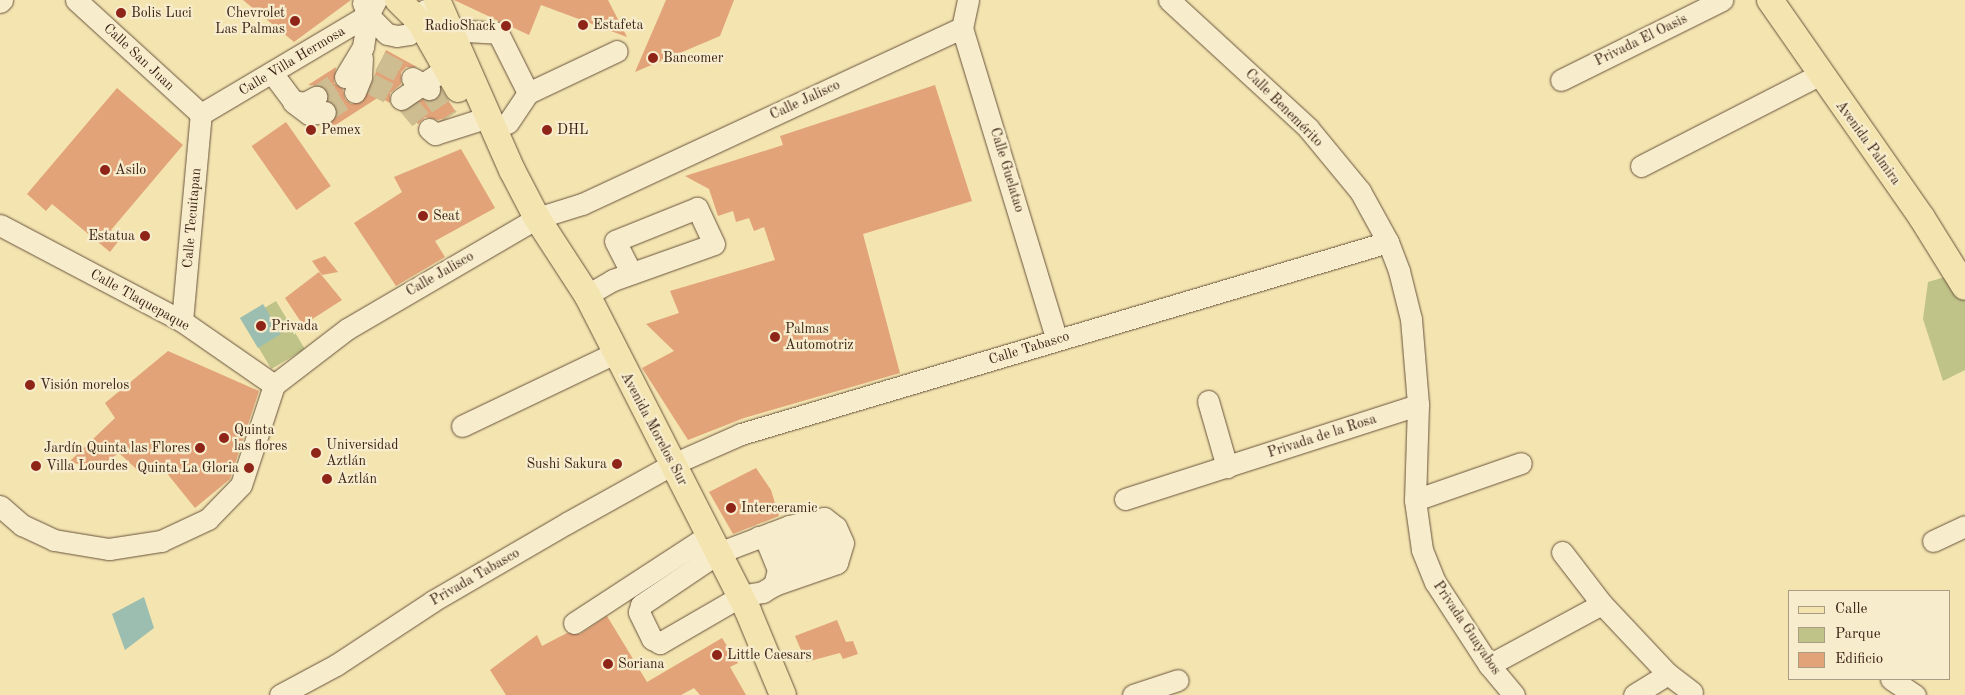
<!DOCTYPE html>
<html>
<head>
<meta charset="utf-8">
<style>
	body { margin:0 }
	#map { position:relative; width:1965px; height:695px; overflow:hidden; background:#f3e4b0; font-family:"Old Standard TT",serif }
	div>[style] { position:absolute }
	.green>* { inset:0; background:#bfc388; transform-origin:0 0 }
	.water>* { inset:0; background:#9cbeb0; transform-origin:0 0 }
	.building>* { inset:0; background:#e2a379; transform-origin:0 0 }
	.minor-tunnel>* { height:21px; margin-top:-10.5px; transform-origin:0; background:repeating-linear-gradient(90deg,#cebd91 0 21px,transparent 0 32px) }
	.roads { filter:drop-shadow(0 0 1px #69523c) drop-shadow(0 0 1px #69523c) }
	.minor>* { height:21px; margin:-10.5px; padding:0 10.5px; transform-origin:10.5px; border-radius:10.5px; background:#f7edcc }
	.major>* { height:26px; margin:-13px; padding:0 13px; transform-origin:13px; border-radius:13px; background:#f3e4b0 }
	.dots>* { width:14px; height:14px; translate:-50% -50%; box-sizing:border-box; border:2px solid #f7edcc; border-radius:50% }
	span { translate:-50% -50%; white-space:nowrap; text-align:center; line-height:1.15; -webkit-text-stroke:4.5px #f7edcc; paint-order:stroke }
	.poi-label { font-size:14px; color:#3b2116 }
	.left { translate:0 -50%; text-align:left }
	.right { translate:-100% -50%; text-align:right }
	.street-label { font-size:14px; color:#3b2116 }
	.legend { position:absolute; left:1788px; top:590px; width:162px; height:90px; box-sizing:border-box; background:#f7edcc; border:1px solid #ac9b83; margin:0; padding:6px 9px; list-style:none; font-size:15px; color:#3b2116 }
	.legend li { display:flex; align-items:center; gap:10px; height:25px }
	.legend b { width:25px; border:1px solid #ac9b83 }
</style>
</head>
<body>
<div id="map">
	<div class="green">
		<div style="clip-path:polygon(1965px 271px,1965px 370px,1943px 381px,1923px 319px,1928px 282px)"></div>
		<div style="left:276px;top:301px;width:56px;height:39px;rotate:59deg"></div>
	</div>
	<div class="water">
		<div style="left:263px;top:304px;width:35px;height:27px;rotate:59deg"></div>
		<div style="clip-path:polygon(144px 597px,154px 628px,125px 650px,112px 614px)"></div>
	</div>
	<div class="building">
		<div style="clip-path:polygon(243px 0,351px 0,294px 42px)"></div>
		<div style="clip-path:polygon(454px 0,608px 0,627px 37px,541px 5px,529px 35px)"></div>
		<div style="clip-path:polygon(666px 0,734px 0,720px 36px,635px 72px)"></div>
		<div style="clip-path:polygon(386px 50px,417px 67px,406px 67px,401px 72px,401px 84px,390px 93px,390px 103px,379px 97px,334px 126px,331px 123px,337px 110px,328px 100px,327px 91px,322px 86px,308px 85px,336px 67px,334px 83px,343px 89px,345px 99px,351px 104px,362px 102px)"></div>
		<div style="clip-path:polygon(935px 85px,972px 201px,863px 234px,900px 373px,744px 418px,688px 440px,642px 368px,674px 351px,646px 324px,679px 313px,670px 291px,775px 260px,764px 227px,754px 231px,749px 218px,736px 222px,733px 211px,718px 216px,709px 189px,685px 176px,783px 145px,780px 136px)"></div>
		<div style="clip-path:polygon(117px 88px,183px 145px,111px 230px,120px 239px,110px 252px,52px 204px,46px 211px,27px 194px)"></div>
		<div style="clip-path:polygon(441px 90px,456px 112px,448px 117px,438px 120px,425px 117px,418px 124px,404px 111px,423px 99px,434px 100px)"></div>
		<div style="left:286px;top:122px;width:78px;height:42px;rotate:55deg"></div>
		<div style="clip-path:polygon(461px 149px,495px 208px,435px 241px,445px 257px,396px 286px,354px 223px,402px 192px,394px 177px)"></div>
		<div style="clip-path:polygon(325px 256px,338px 272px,322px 275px,312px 261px)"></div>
		<div style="clip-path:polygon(319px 272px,342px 300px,303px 325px,285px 298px)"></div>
		<div style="clip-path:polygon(168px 351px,259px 391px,230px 479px,195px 508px,161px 466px,144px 476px,119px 453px,97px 468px,69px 462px,115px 418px,105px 403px)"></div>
		<div style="clip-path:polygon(756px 468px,771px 490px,779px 516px,733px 534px,709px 492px)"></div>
		<div style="clip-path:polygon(607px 616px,647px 682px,722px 638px,738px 663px,730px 667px,746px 695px,700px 695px,694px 688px,681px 695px,506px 695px,490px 670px,537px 635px,542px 646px,567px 633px,580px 634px)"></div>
		<div style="clip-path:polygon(837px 620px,846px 642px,853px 641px,858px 654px,843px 659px,840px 653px,806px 662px,795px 636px)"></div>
	</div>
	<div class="minor-tunnel">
		<div style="left:380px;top:61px;width:36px;rotate:28deg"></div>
		<div style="left:370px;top:83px;width:35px;rotate:27deg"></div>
		<div style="left:429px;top:89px;width:34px;rotate:56deg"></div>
		<div style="left:316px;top:97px;width:35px;rotate:-35deg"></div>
		<div style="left:407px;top:103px;width:34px;rotate:50deg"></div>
		<div style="left:325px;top:112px;width:36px;rotate:-34deg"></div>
	</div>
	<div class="roads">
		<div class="minor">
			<div style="left:76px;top:0;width:169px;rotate:42.4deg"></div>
			<div style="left:968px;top:0;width:29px;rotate:102deg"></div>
			<div style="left:962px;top:28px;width:326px;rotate:73.1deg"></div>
			<div style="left:1169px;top:0;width:189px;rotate:42.6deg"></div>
			<div style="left:1308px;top:128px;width:82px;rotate:50.5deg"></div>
			<div style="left:1360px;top:191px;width:58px;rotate:61.2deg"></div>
			<div style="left:1388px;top:242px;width:31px;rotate:69deg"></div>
			<div style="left:1399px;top:271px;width:49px;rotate:76deg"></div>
			<div style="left:1411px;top:319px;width:86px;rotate:85.3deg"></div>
			<div style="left:1418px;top:405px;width:95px;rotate:91.8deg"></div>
			<div style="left:1415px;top:500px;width:50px;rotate:82deg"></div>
			<div style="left:1422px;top:550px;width:35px;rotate:68deg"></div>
			<div style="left:1435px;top:582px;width:99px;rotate:57deg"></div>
			<div style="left:1489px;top:665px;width:39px;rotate:50deg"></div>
			<div style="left:0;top:2px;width:3px;rotate:-45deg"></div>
			<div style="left:363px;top:3px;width:13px;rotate:67deg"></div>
			<div style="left:368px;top:15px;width:27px;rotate:45deg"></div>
			<div style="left:387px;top:34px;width:10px;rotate:11deg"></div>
			<div style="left:397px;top:36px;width:12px;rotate:-9deg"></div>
			<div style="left:409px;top:34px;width:16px;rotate:-47deg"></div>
			<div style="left:420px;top:22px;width:13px;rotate:-67deg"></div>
			<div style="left:465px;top:31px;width:33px;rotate:3deg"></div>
			<div style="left:498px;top:33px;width:67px;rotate:63.4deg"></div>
			<div style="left:528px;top:93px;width:36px;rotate:124deg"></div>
			<div style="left:272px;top:73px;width:35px;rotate:53deg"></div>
			<div style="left:293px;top:101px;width:12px;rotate:9deg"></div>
			<div style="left:305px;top:103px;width:13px;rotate:-29deg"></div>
			<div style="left:345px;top:77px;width:35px;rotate:-59deg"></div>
			<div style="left:363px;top:47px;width:32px;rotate:-81deg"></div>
			<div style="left:412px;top:78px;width:13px;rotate:29deg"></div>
			<div style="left:423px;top:84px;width:29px;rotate:-34deg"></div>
			<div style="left:1561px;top:80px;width:180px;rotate:-26.4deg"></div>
			<div style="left:355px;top:92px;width:16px;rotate:-68deg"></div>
			<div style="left:361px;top:77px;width:19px;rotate:-87deg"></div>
			<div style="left:528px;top:93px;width:98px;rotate:-25.3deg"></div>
			<div style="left:401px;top:99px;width:27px;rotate:-34deg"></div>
			<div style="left:423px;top:84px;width:8px;rotate:40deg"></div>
			<div style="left:293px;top:102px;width:20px;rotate:37deg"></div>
			<div style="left:309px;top:114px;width:16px;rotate:-7deg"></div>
			<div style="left:201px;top:114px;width:194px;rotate:-30.7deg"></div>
			<div style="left:368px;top:15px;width:17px;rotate:-62deg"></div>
			<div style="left:429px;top:129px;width:8px;rotate:40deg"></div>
			<div style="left:435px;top:134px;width:43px;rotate:-17.6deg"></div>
			<div style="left:1641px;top:166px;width:200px;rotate:-27.1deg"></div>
			<div style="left:0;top:225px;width:206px;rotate:27.8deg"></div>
			<div style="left:182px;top:321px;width:112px;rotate:34.8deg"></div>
			<div style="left:587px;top:295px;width:30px;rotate:-30deg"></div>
			<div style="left:613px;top:280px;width:107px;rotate:-19.6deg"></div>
			<div style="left:714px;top:244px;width:40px;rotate:-115deg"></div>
			<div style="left:697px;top:208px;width:88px;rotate:158.1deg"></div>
			<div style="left:615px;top:241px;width:36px;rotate:63deg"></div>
			<div style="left:182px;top:321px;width:208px;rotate:-84.8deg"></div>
			<div style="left:1208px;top:401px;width:69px;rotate:73.9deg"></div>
			<div style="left:462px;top:426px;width:170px;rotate:-25.5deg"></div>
			<div style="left:1125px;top:499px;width:308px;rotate:-17.8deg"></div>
			<div style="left:1415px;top:500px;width:112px;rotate:-19.2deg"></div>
			<div style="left:0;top:506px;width:29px;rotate:41deg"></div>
			<div style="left:22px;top:525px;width:35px;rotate:25deg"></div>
			<div style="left:54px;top:540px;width:56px;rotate:9.3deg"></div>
			<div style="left:109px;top:549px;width:53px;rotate:-8.7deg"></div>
			<div style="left:161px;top:541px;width:52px;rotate:-25.1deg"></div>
			<div style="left:208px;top:519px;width:47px;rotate:-45.9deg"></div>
			<div style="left:241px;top:485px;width:105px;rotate:-71.7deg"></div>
			<div style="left:274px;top:385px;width:92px;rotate:-37.5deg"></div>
			<div style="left:347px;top:329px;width:220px;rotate:-30.3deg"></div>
			<div style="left:537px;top:218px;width:47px;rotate:-17.3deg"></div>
			<div style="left:582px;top:204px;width:419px;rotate:-24.9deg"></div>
			<div style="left:824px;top:518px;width:15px;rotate:37deg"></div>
			<div style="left:836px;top:527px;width:17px;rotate:66deg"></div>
			<div style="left:843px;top:543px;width:21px;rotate:107deg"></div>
			<div style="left:837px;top:563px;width:67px;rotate:160.8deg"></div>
			<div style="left:774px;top:585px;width:13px;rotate:148deg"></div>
			<div style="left:763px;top:592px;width:22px;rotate:170deg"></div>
			<div style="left:741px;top:596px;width:94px;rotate:149.9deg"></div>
			<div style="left:660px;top:643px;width:9px;rotate:-153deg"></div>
			<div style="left:652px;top:639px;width:30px;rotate:-116deg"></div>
			<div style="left:639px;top:612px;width:7px;rotate:-74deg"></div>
			<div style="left:641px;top:605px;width:93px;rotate:-34deg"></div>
			<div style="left:718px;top:553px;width:76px;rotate:-20.8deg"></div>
			<div style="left:789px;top:526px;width:36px;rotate:-13deg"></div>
			<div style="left:804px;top:522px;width:23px;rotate:47deg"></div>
			<div style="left:820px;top:539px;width:18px;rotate:68deg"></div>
			<div style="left:827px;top:556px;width:10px;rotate:90deg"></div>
			<div style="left:789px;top:526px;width:22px;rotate:47deg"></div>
			<div style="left:804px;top:542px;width:21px;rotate:73deg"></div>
			<div style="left:810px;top:562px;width:10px;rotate:101deg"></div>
			<div style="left:771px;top:533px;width:12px;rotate:24deg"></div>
			<div style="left:782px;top:538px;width:11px;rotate:56deg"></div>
			<div style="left:788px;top:547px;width:19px;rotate:74deg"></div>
			<div style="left:793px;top:565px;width:13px;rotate:99deg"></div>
			<div style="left:758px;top:537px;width:9px;rotate:21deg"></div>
			<div style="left:766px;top:540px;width:32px;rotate:68deg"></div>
			<div style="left:778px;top:570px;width:16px;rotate:105deg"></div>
			<div style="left:1933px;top:541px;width:35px;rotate:-25deg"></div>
			<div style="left:1562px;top:552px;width:66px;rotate:52.4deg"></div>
			<div style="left:1602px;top:604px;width:96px;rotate:46.7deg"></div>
			<div style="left:1668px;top:674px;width:30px;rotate:37deg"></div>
			<div style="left:574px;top:623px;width:161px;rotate:-33.1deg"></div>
			<div style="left:1489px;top:665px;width:128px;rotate:-28.4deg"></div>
			<div style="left:1891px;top:679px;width:29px;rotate:34deg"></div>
			<div style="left:280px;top:695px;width:64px;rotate:-28.2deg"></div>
			<div style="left:336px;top:665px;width:116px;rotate:-33.4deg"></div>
			<div style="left:433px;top:601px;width:155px;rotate:-30.2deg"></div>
			<div style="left:567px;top:523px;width:121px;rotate:-29.1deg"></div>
			<div style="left:673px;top:464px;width:74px;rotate:-23.8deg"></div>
			<div style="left:741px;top:434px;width:675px;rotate:-16.53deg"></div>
			<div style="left:1133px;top:695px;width:47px;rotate:-18.4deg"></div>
			<div style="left:1634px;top:695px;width:40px;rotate:-32deg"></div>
		</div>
		<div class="major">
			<div style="left:398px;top:0;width:31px;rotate:45deg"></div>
			<div style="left:420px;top:22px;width:77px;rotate:60.4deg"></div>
			<div style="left:437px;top:0;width:186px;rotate:66.2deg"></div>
			<div style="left:512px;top:170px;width:54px;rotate:62.5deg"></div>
			<div style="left:537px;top:218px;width:92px;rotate:57deg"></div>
			<div style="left:587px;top:295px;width:355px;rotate:63deg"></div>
			<div style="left:748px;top:611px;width:91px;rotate:67.4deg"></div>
			<div style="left:1770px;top:0;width:266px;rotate:55.1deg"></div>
			<div style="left:1922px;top:218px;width:81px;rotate:58.1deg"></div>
		</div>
	</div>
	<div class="dots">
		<div style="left:121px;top:13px;background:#8f2418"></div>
		<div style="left:295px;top:21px;background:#8f2418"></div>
		<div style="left:583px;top:25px;background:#8f2418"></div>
		<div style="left:506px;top:26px;background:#8f2418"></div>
		<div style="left:653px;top:58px;background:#8f2418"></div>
		<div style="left:311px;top:130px;background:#8f2418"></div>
		<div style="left:547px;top:130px;background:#8f2418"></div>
		<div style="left:105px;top:170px;background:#8f2418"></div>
		<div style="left:423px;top:216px;background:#8f2418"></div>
		<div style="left:145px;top:236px;background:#8f2418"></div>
		<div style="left:261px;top:326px;background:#8f2418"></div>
		<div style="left:775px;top:337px;background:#8f2418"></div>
		<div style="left:30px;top:385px;background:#8f2418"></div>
		<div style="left:224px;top:438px;background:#8f2418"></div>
		<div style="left:200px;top:448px;background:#8f2418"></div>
		<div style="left:316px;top:453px;background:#8f2418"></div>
		<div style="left:617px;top:464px;background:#8f2418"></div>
		<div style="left:36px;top:466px;background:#8f2418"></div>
		<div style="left:249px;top:468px;background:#8f2418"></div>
		<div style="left:327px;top:479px;background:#8f2418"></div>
		<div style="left:731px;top:508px;background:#8f2418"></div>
		<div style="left:717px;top:655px;background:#8f2418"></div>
		<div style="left:608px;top:664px;background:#8f2418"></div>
	</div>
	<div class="poi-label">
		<span class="left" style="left:131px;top:13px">Bolis Luci</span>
		<span class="right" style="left:285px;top:21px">Chevrolet<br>Las Palmas</span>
		<span class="left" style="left:593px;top:25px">Estafeta</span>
		<span class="right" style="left:496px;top:26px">RadioShack</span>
		<span class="left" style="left:663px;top:58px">Bancomer</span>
		<span class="left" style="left:321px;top:130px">Pemex</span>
		<span class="left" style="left:557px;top:130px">DHL</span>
		<span class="left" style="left:115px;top:170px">Asilo</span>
		<span class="left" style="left:433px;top:216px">Seat</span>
		<span class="right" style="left:135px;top:236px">Estatua</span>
		<span class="left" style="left:271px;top:326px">Privada</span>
		<span class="left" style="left:785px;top:337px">Palmas<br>Automotriz</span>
		<span class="left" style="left:40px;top:385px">Visión morelos</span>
		<span class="left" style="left:234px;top:438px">Quinta<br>las flores</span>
		<span class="left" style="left:326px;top:453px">Universidad<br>Aztlán</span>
		<span class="right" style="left:190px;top:448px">Jardín Quinta las Flores</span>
		<span class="right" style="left:607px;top:464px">Sushi Sakura</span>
		<span class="left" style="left:46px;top:466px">Villa Lourdes</span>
		<span class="right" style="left:239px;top:468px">Quinta La Gloria</span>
		<span class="left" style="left:337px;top:479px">Aztlán</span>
		<span class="left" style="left:741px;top:508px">Interceramic</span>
		<span class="left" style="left:727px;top:655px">Little Caesars</span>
		<span class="left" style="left:618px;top:664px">Soriana</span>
	</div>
	<div class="street-label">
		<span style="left:1641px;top:40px;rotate:-26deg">Privada El Oasis</span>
		<span style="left:139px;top:57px;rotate:43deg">Calle San Juan</span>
		<span style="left:292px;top:61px;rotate:-31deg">Calle Villa Hermosa</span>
		<span style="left:805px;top:100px;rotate:-25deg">Calle Jalisco</span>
		<span style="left:1284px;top:108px;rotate:45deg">Calle Benemérito</span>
		<span style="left:1868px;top:143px;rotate:54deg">Avenida Palmira</span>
		<span style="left:1007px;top:170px;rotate:73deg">Calle Guelatao</span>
		<span style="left:192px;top:218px;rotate:-85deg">Calle Tecuitapan</span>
		<span style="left:440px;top:274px;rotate:-30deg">Calle Jalisco</span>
		<span style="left:140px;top:300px;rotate:29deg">Calle Tlaquepaque</span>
		<span style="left:1029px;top:348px;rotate:-17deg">Calle Tabasco</span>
		<span style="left:654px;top:429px;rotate:62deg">Avenida Morelos Sur</span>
		<span style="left:1322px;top:436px;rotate:-18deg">Privada de la Rosa</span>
		<span style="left:475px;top:577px;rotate:-30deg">Privada Tabasco</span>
		<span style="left:1467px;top:628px;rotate:56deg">Privada Guayabos</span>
	</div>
	<ul class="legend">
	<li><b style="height:6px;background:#f3e4b0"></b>Calle</li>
	<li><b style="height:14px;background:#bfc388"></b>Parque</li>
	<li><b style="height:14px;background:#e2a379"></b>Edificio</li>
	</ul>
</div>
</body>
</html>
